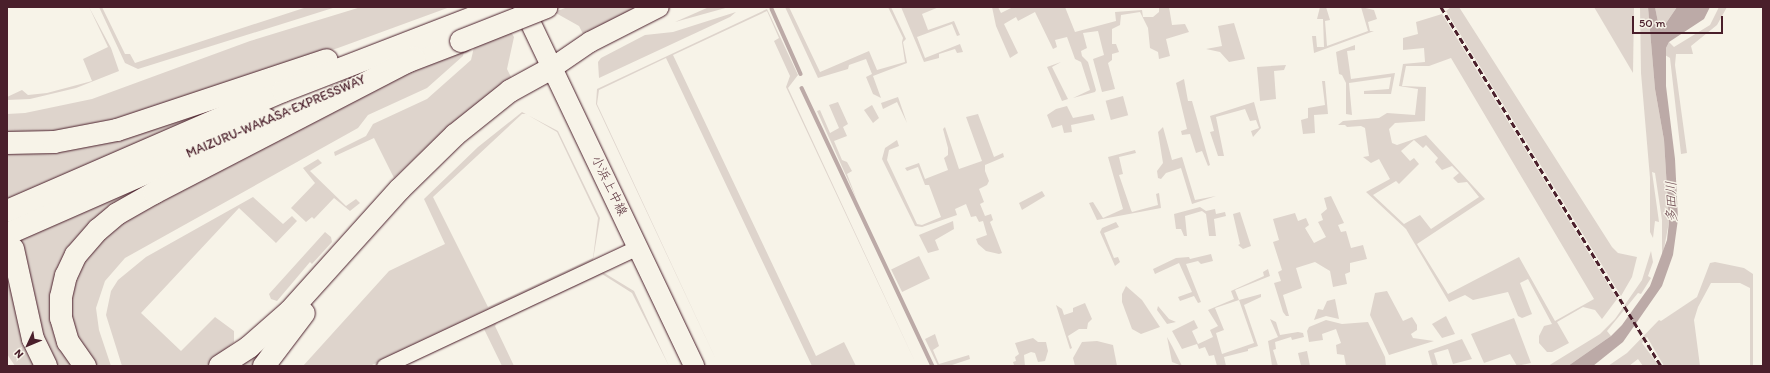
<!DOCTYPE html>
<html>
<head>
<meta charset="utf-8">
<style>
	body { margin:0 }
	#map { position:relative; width:1770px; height:373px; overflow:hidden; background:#f7f3e8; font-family:Itim,"Klee One",sans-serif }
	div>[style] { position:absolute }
	.green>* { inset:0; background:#ded4cc; transform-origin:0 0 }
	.water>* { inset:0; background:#bcaaa7 }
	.stream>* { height:3.5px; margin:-1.75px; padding:0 1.75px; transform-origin:1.75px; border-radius:1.75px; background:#bcaaa7 }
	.roads { filter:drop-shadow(0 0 1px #4a1f2b) drop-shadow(0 0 1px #4a1f2b) }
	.minor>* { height:15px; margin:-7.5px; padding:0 7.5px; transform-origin:7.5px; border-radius:7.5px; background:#f7f3e8 }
	.major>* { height:20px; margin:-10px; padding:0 10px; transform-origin:10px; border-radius:10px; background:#f7f3e8 }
	.highway>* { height:22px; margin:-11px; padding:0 11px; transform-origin:11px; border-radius:11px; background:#f7f3e8 }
	.rail>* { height:3px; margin-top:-1.5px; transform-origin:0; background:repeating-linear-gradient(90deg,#4a1f2b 0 6px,transparent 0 9px) }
	.bridges { filter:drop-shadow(0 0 1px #4a1f2b) drop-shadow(0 0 1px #4a1f2b) }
	.highway-bridge>* { height:22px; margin:-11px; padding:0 11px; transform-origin:11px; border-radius:11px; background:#f7f3e8 }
	span { translate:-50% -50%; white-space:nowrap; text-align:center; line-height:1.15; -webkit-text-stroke:3px #f7f3e8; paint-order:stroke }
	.street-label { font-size:13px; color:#4a1f2b }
	.water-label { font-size:14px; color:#6c4950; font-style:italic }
	.frame { position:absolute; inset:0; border:8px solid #4a1f2b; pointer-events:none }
	.north { position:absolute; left:8px; top:325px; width:40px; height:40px; -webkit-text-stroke:3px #f7f3e8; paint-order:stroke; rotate:226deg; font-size:11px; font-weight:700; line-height:16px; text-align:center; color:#4a1f2b }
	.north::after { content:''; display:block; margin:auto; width:14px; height:18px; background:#4a1f2b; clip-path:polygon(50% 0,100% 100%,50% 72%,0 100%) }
	.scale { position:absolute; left:1632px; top:16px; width:91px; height:18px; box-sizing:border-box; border:2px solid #4a1f2b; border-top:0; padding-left:5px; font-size:12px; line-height:14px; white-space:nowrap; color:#4a1f2b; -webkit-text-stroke:3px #f7f3e8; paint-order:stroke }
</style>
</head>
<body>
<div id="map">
	<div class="green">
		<div style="clip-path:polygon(89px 7px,111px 48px,119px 71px,76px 88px,30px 99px,7px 100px,7px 97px,22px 90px,28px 95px,47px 93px,92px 81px,83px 59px,108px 47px)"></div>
		<div style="clip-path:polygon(99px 7px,102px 7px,125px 54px,130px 54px,135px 63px,307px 7px,336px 7px,138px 69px,125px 63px)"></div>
		<div style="clip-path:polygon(361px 7px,450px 7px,338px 48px,88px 129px,7px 136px,7px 114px,25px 113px,92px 99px,250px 41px)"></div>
		<div style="clip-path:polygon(568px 7px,637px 7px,583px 34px,579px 26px,554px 12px)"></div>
		<div style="clip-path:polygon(709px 7px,729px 7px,675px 22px)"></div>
		<div style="clip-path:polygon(785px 7px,789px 7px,820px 72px,869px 51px,877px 70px,905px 62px,902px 42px,903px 38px,888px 7px,891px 7px,906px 39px,903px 42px,907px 63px,873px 76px,881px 98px,873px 94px,866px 77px,872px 74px,866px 59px,849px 65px,848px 69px,818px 78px)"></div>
		<div style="clip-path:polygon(901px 7px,939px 7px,922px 14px,928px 30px,954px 21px,960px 35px,957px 36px,952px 24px,917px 37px,925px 58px,960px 44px,963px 52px,957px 53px,955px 49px,939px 54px,939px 58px,924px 62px)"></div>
		<div style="clip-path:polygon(992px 7px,998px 7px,1001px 13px,1013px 7px,1065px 7px,1075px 32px,1116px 21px,1115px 12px,1142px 10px,1143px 17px,1153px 17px,1159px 12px,1159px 7px,1169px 7px,1172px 25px,1185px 24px,1189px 32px,1166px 39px,1170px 56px,1159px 59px,1158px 52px,1150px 48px,1148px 28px,1140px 12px,1121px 15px,1120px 25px,1112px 29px,1112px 44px,1116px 44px,1119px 52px,1112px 54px,1112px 60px,1108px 63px,1115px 89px,1102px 92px,1093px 59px,1104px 55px,1098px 31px,1083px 33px,1087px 48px,1081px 51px,1082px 56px,1088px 62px,1096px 90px,1095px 92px,1073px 98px,1090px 90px,1081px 62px,1075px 59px,1067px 37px,1055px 40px,1057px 47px,1053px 49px,1035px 12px,1018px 21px,1016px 17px,1004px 24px,1018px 53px,1010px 58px,996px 26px)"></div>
		<div style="clip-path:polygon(1320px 7px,1326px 7px,1330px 20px,1325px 21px,1327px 46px,1368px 31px,1361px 7px,1374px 10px,1377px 19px,1368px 22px,1370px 31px,1374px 31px,1314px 53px,1312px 36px,1316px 36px,1317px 47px,1324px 47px,1323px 19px,1317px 19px)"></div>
		<div style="clip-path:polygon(1451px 7px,1459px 7px,1612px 247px,1618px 253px,1637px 257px,1632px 277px,1621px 296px,1446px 11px)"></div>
		<div style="clip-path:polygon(1594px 7px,1634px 7px,1633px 73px)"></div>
		<div style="clip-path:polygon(1640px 7px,1648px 7px,1655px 89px,1664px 140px,1669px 222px,1662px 259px,1662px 220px,1655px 173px,1652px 172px,1659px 222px,1655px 221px,1653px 238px,1650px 232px,1650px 178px,1641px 73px)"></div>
		<div style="clip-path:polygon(1655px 7px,1677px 7px,1662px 29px,1659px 27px)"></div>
		<div style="clip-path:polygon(1719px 7px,1727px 7px,1717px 25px,1691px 46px,1693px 54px,1676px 54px,1675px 65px,1687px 153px,1681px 154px,1670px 58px,1665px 55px,1666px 48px,1669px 42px,1674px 47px,1710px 25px)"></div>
		<div style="clip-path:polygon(767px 9px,798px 75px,788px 88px,917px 366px,786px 87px,790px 76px,774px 41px,779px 38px,767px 11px,673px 55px,816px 356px,844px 342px,856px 366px,812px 366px,666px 58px,599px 90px,597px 104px,719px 366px,596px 104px,597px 89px)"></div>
		<div style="clip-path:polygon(736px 12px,730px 17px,599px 78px,598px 62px,601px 58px,645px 35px,673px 32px)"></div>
		<div style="clip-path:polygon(evenodd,1442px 14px,1617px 299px,1602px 319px,1595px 310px,1583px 307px,1557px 322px,1569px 343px,1552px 352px,1547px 352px,1539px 343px,1539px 336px,1544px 326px,1552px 324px,1528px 279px,1520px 283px,1532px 314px,1522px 318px,1518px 316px,1508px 292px,1473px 300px,1465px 295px,1449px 302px,1406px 229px,1366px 192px,1390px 179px,1379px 159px,1371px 163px,1363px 157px,1369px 156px,1365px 128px,1361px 126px,1347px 127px,1345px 125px,1338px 125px,1343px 121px,1379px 118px,1387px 113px,1415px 115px,1418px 89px,1399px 86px,1403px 64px,1425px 62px,1424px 48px,1403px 50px,1403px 38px,1418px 34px,1416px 22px,1442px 14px,1451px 58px,1594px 299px,1555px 321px,1519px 257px,1448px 294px,1417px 244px,1485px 199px,1426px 135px,1397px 145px,1392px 143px,1389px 129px,1395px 123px,1425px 121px,1426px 87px,1402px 86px,1406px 66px,1429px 66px,1451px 58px,1442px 14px,1414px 140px,1423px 148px,1426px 145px,1438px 158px,1435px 162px,1442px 170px,1452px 166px,1459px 173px,1453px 178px,1458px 183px,1467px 182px,1479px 197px,1431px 229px,1420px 215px,1404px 224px,1373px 195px,1396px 181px,1399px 184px,1419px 164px,1414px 158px,1410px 161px,1401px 151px,1414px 140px)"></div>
		<div style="clip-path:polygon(1234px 23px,1245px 59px,1229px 62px,1220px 52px,1206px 49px,1222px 46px,1218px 26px)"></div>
		<div style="clip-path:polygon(510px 30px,514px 37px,507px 69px,511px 77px,442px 132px,394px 178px,374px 138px,335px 156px,334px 152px,366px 136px,373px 124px,427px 99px,471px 60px,475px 43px)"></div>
		<div style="clip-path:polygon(1355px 45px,1355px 50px,1347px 51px,1351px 79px,1395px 73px,1391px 94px,1364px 94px,1364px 91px,1389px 89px,1391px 77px,1349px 83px,1352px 115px,1346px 114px,1346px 83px,1342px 75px,1339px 74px,1336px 52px)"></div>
		<div style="clip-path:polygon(465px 46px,463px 56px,427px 88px,368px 115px,358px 128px,125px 258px,105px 281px,96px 308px,99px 330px,111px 366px,95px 366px,84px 354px,68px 312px,78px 264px,114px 225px,325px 112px)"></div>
		<div style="clip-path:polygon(1061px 62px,1052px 67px,1068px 99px,1062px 101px,1047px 67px)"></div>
		<div style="clip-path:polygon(1286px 65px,1284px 70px,1274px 71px,1276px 99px,1260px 101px,1257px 67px)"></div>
		<div style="clip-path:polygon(1184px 79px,1188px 101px,1192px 101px,1210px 165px,1208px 166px,1202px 151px,1196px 153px,1190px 134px,1182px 135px,1181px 131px,1187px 129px,1176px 83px)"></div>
		<div style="clip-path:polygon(1322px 81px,1325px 81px,1328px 114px,1314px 115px,1315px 133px,1303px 134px,1301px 120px,1308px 118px,1308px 108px,1325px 105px)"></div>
		<div style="clip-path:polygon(265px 88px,7px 201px,7px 150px)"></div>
		<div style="left:1123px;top:96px;width:20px;height:18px;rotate:75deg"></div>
		<div style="clip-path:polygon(898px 97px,907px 123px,897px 102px,883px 109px,881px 103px)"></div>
		<div style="clip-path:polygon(838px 102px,848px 124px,843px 127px,847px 136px,834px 141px,842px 160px,847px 162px,852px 171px,847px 174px,857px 200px,817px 111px,820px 110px,830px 133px,839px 128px,829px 105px)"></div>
		<div style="clip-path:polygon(1254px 102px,1261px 128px,1253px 137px,1251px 131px,1259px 128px,1256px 120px,1250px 121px,1245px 109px,1216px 117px,1224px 156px,1218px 156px,1210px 132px,1214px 131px,1210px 116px)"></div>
		<div style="clip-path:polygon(872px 105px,879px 118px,873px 123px,864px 110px)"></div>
		<div style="clip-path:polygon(1067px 106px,1073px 118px,1093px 114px,1095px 120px,1071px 125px,1072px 132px,1064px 133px,1062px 125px,1052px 128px,1047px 115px,1056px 109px)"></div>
		<div style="clip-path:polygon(evenodd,522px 112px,558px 131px,600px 218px,593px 260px,370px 366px,303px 366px,389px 271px,445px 244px,424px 199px,478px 147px,522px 112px,522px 114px,526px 114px,557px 132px,598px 218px,593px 258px,488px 307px,433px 197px,522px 114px)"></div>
		<div style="clip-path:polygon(978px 114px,994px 157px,1003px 153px,1004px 157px,985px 165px,985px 171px,989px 181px,987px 185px,979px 189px,984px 202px,980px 204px,985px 216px,991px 214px,993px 220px,990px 222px,1002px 253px,999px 254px,986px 251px,978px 244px,976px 239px,987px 235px,983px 221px,979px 222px,976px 216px,971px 217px,966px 204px,955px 209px,957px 215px,922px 227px,915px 226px,882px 159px,885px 148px,897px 140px,899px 146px,889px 150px,887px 160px,917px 224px,922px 225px,941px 217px,929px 185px,925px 185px,918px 167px,907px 171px,905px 168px,919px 163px,925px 179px,948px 170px,944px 158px,948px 155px,948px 148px,943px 129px,945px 127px,959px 169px,982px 161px,966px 117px)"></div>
		<div style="clip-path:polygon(1163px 127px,1172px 160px,1182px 157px,1195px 200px,1216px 196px,1192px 204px,1181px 168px,1166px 173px,1161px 179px,1158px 178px,1157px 171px,1163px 163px,1158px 132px)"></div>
		<div style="clip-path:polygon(1135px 150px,1136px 153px,1119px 157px,1123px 174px,1119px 175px,1131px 210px,1132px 212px,1158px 205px,1156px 194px,1159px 193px,1161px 208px,1097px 220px,1089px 203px,1093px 202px,1103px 218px,1123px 209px,1108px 157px)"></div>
		<div style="clip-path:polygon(318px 159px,322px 163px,310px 171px,346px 206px,356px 199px,360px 203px,350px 211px,334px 198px,314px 219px,312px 217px,306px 222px,291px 208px,315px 183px,303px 168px)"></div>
		<div style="clip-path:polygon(184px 165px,66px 257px,75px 366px,54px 366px,7px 243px)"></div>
		<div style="clip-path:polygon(1042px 191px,1045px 196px,1022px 210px,1019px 203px)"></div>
		<div style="clip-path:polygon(1331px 196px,1344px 223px,1338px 225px,1341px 232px,1346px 231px,1351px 248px,1363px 245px,1367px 259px,1350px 263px,1350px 272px,1345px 274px,1347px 284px,1333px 287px,1330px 271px,1315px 262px,1296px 268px,1302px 288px,1283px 295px,1289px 316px,1286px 316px,1283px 312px,1274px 283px,1281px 281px,1278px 272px,1282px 270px,1273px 242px,1279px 240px,1273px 219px,1295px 213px,1298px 221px,1306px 218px,1309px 225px,1305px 228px,1314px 243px,1326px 237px,1318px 222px,1323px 220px,1321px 214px,1327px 209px,1324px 198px)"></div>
		<div style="clip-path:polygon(253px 197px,283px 224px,292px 216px,297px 221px,276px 243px,239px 208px,141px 313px,181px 351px,215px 317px,234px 331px,234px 342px,206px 366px,122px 366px,106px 315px,111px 291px,118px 280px,146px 257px)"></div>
		<div style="clip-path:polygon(1200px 207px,1206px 211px,1215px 209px,1216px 214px,1225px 212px,1226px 216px,1214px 219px,1216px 236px,1209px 236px,1206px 214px,1202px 211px,1185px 216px,1187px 236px,1184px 236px,1181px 229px,1176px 229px,1174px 214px)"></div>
		<div style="clip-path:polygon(1240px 212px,1251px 246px,1243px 249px,1238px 245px,1240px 244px,1233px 214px)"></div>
		<div style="clip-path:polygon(953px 221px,954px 229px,935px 240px,939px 250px,928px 253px,919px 235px)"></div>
		<div style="clip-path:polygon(1116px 222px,1119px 227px,1104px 233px,1114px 258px,1118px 257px,1120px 262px,1115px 266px,1100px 232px,1102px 228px)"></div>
		<div style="clip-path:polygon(325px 232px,331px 237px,332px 242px,312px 264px,310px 262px,277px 301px,271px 299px,269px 294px)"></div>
		<div style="clip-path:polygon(1651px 251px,1653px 262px,1648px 276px,1651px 278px,1641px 294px,1638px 293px,1607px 331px,1611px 336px,1568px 366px,1548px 366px,1600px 334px,1615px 319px,1642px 280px)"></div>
		<div style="clip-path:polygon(1211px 254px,1213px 261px,1201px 264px,1198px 261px,1186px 264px,1201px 302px,1198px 303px,1194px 296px,1180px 301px,1178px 297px,1192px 292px,1179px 263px,1155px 274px,1153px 269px,1176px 258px,1189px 257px,1190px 259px)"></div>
		<div style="clip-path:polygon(7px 256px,39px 366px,15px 366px,7px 354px)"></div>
		<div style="left:919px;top:256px;width:25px;height:31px;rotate:64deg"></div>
		<div style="clip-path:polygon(1715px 262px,1744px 268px,1753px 274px,1753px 366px,1750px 366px,1750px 288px,1740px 283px,1711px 283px,1698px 307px,1694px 320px,1700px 366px,1664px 366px,1647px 337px,1642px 343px,1659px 366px,1643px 366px,1638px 359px,1629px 366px,1608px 366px,1627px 353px,1659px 320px,1661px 321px,1697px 297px,1710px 263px)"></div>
		<div style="clip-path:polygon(evenodd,1268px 269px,1270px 276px,1235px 290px,1239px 300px,1261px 294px,1261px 297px,1244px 305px,1258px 346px,1248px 349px,1248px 351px,1224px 357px,1226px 366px,1217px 366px,1214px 355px,1209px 356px,1205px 347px,1199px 349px,1197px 344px,1182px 349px,1172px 331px,1194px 320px,1198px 328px,1192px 331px,1198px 344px,1213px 337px,1210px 330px,1218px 326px,1208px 310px,1234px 299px,1231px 291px,1264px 276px,1263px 272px,1268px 269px,1239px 300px,1254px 343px,1222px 354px,1216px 333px,1224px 330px,1215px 308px,1239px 300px)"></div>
		<div style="clip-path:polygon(601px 271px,634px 291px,669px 366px,632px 293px,602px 274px,497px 323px,495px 326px,514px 366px,502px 366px,484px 329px,405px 366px,399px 366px)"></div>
		<div style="clip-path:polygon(1126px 286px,1142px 300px,1160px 327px,1141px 334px,1132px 329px,1122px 302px,1122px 294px)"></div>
		<div style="clip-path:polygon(1387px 291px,1403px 321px,1412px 317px,1417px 325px,1417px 330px,1411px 334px,1413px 338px,1434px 341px,1389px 355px,1370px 315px,1375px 293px)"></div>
		<div style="clip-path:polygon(1335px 299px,1339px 319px,1326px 316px,1314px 320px,1318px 309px,1323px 310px,1327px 301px)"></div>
		<div style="clip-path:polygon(1085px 303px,1092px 319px,1088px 323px,1087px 329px,1079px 329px,1068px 336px,1072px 348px,1070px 349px,1056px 305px,1062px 309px,1064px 315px,1073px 312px,1073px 308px)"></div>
		<div style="clip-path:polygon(1158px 306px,1169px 319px,1176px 322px,1167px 324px,1157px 310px)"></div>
		<div style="clip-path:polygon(1446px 316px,1455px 334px,1442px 338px,1432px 324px)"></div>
		<div style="clip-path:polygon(1514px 318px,1531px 363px,1517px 366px,1510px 354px,1484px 363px,1471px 334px)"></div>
		<div style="clip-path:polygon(1270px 319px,1276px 322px,1280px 335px,1298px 332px,1303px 333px,1304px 337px,1292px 340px,1291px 337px,1275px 342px,1276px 349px,1273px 350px,1278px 366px,1272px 366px,1271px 359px,1268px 341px,1278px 337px)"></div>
		<div style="clip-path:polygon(1326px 320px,1342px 324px,1368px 322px,1385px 357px,1386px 366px,1346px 366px,1344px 355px,1337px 354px,1336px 345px,1341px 343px,1336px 329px,1322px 334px,1323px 340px,1309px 342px,1307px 331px,1309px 327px)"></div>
		<div style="clip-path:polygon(935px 334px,939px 346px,933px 350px,939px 364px,969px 355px,970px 359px,949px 366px,938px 366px,925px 339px)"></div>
		<div style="clip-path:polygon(1167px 337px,1172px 346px,1182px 366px,1172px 362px)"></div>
		<div style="clip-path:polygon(1033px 338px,1038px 342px,1046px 342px,1048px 351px,1045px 361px,1038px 362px,1035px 353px,1031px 352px,1024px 355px,1025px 366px,1010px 366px,1014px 365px,1013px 362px,1016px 361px,1015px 357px,1019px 354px,1015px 343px)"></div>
		<div style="clip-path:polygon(1462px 339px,1472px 359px,1453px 364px,1448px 349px,1434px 353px,1438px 366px,1432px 365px,1428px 351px)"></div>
		<div style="clip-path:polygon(1097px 341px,1113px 345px,1117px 366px,1075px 366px,1073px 358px,1082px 342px)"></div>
		<div style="clip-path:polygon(263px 349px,255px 366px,242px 366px,249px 359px)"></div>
		<div style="clip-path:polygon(1307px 351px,1310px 366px,1301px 366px,1298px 353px)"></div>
	</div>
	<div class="water">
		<div style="clip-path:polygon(1648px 7px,1655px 7px,1659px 27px,1662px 29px,1677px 7px,1710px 7px,1704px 19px,1669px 42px,1666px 48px,1666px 86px,1675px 159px,1678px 219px,1673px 255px,1662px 286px,1623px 342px,1593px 366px,1568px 366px,1611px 336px,1622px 325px,1650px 286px,1667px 240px,1669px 222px,1664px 140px,1655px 89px)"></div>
	</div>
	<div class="stream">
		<div style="left:772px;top:9px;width:71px;rotate:66deg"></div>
		<div style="left:802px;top:88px;width:307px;rotate:64.8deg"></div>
	</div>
	<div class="roads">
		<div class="minor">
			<div style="left:384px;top:366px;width:280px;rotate:-25.1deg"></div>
		</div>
		<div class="major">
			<div style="left:523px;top:7px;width:398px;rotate:64.5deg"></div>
			<div style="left:552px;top:68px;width:46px;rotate:-34.4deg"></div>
			<div style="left:590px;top:42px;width:77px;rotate:-26.9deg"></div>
		</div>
		<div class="highway">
			<div style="left:401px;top:64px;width:64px;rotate:-21deg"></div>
			<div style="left:7px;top:143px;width:47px;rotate:-1.2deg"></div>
			<div style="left:54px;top:142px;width:64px;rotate:-10.8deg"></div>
			<div style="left:117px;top:130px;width:221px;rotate:-18.4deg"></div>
			<div style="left:7px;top:211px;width:301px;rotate:-23.5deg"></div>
			<div style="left:283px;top:91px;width:234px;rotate:-21.1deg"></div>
			<div style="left:7px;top:234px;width:284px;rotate:-23.7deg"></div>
			<div style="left:13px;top:249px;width:92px;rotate:77.5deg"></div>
			<div style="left:33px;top:339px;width:30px;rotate:64deg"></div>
			<div style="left:85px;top:366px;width:29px;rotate:-125deg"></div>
			<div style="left:68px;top:342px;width:25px;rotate:-106deg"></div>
			<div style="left:61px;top:318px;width:21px;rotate:-90deg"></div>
			<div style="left:61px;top:297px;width:22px;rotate:-77deg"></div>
			<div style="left:66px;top:276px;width:23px;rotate:-65deg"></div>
			<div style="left:76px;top:255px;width:33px;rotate:-49deg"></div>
			<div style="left:98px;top:230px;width:25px;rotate:-40deg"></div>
			<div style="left:117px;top:214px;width:43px;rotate:-29.6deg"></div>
			<div style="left:154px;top:193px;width:293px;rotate:-27.4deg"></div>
			<div style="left:220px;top:366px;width:35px;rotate:-33deg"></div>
			<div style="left:249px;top:347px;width:55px;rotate:-41.3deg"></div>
			<div style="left:290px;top:311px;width:164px;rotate:-48deg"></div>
			<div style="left:400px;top:189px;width:77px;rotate:-44.5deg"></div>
			<div style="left:455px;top:135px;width:70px;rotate:-38.7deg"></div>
			<div style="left:510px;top:91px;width:48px;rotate:-28.7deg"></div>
			<div style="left:264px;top:366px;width:66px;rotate:-53deg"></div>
		</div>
	</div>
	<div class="rail">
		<div style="left:1441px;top:7px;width:421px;rotate:58.5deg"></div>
	</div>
	<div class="bridges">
		<div class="highway-bridge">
			<div style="left:461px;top:41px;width:92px;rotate:-21.6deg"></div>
		</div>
	</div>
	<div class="street-label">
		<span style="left:276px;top:117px;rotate:-23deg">MAIZURU-WAKASA EXPRESSWAY</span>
		<span style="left:609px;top:186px;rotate:64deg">小浜上中線</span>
	</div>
	<div class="water-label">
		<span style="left:1672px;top:202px;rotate:-91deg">多田川</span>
	</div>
	<div class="frame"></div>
	<div class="north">N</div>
	<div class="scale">50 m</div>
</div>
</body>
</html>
